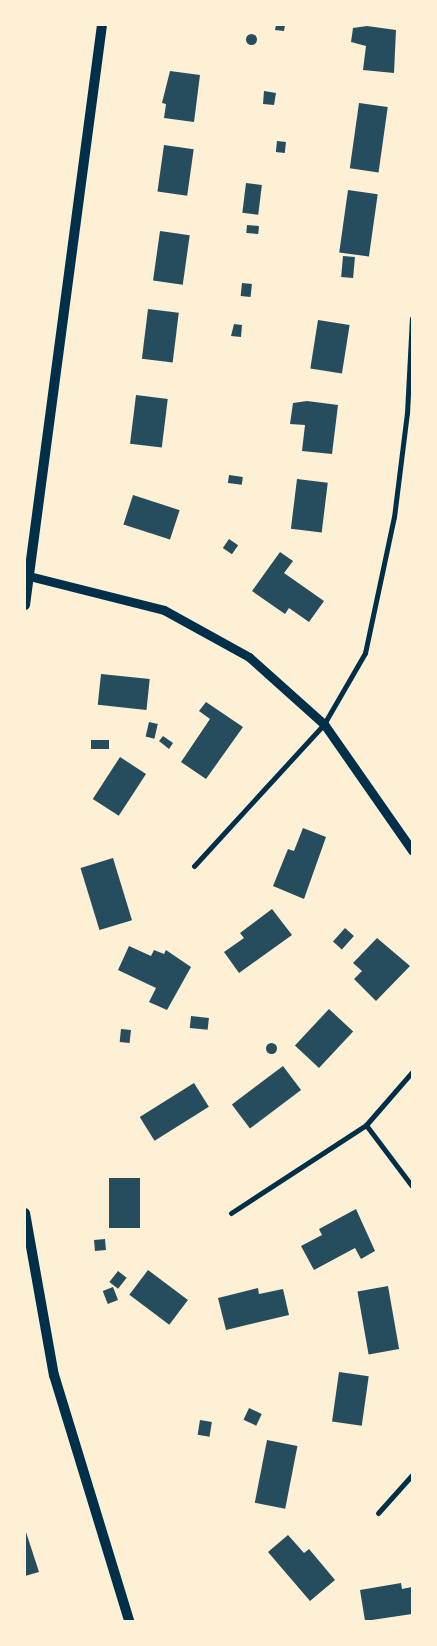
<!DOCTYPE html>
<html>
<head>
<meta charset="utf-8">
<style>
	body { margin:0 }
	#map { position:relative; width:437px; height:1646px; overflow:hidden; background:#fdf0d5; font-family:Montserrat,sans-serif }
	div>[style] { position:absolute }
	.building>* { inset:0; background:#264d5e; transform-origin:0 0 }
	.round { border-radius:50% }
	.minor>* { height:5px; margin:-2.5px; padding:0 2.5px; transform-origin:2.5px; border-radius:2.5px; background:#003049 }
	.tertiary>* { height:9px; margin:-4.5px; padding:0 4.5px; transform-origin:4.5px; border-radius:4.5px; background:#003049 }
	.secondary>* { height:10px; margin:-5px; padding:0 5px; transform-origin:5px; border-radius:5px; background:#003049 }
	span { translate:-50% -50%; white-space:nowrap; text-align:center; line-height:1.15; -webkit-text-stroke:4px #fdf0d5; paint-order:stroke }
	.frame { position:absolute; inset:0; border:26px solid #fdf0d5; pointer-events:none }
</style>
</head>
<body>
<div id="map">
	<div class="building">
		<div style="clip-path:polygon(276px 25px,285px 25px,284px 31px,275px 30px)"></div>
		<div style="clip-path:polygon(367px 26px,396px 30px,394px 73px,363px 70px,366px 46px,351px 42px,353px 28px)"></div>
		<div class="round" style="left:245.5px;top:33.5px;width:11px;height:11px"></div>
		<div style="clip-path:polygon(170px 71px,200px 75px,194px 122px,164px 118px,166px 104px,162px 103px)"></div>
		<div style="clip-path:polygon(264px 91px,276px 93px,274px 105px,263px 104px)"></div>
		<div style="left:359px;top:103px;width:29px;height:66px;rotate:8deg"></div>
		<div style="left:277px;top:141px;width:9px;height:11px;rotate:6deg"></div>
		<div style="left:164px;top:145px;width:30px;height:47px;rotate:8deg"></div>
		<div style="left:246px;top:183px;width:16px;height:30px;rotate:7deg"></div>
		<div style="left:348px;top:190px;width:30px;height:63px;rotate:8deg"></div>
		<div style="left:247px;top:225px;width:12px;height:8px;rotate:5deg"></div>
		<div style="left:160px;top:231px;width:30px;height:50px;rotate:8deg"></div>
		<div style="left:343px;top:256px;width:12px;height:21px;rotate:5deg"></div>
		<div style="left:242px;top:283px;width:10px;height:13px;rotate:6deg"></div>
		<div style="left:148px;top:309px;width:31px;height:50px;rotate:7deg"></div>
		<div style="left:318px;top:320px;width:32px;height:49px;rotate:9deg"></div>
		<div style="clip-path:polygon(234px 324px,242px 325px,241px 337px,231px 336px)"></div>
		<div style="left:136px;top:395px;width:32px;height:49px;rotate:7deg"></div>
		<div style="clip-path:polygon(307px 401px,338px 405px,332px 454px,302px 451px,305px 425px,290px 424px,293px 403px)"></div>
		<div style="left:229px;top:475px;width:14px;height:8px;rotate:8deg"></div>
		<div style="left:297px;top:479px;width:31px;height:50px;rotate:7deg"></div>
		<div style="left:133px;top:495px;width:49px;height:31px;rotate:18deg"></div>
		<div style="left:229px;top:539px;width:11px;height:11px;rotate:34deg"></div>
		<div style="clip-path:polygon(280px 552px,293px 561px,284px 573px,324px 601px,309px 622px,289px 608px,285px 614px,252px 591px)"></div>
		<div style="left:101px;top:674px;width:49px;height:31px;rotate:6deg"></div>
		<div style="clip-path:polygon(206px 702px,243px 727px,206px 779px,181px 762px,210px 719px,199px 711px)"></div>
		<div style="left:149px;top:722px;width:9px;height:15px;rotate:13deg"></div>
		<div style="clip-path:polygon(163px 736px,173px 743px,169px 749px,159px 741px)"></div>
		<div style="left:91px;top:740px;width:18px;height:9px"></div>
		<div style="left:120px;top:757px;width:31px;height:50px;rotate:33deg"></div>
		<div style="clip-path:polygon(303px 828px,326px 837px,304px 899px,273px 886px,288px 849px,294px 851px)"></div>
		<div style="left:113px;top:858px;width:65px;height:34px;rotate:73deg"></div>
		<div style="clip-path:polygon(272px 909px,292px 935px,239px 973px,224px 952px,244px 938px,240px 933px)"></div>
		<div style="left:345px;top:928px;width:12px;height:18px;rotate:42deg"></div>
		<div style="clip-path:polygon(377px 938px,410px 966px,376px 1001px,354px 979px,362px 971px,353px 963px)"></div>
		<div style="clip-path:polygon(129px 946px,151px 956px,154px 950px,164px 954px,166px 950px,191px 967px,167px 1010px,149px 1002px,156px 988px,118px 970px)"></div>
		<div style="left:329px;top:1009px;width:33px;height:50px;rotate:43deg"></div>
		<div style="left:191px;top:1016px;width:18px;height:12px;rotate:6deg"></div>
		<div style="left:121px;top:1029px;width:10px;height:13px;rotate:6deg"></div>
		<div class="round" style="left:265.5px;top:1042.5px;width:11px;height:11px"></div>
		<div style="left:283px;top:1066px;width:30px;height:64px;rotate:53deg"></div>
		<div style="left:194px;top:1083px;width:28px;height:64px;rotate:58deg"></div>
		<div style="left:109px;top:1178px;width:31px;height:50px"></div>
		<div style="clip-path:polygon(356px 1209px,375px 1251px,361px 1259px,355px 1248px,314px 1270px,301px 1246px,322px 1235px,319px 1229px)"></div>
		<div style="left:105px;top:1239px;width:11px;height:11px;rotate:85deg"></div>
		<div style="left:148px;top:1270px;width:50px;height:31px;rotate:37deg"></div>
		<div style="left:118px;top:1271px;width:11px;height:14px;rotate:38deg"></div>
		<div style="left:388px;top:1286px;width:64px;height:31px;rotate:80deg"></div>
		<div style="left:113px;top:1287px;width:14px;height:11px;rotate:69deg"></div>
		<div style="clip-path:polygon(258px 1288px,259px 1294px,283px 1289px,289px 1315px,226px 1330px,218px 1298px)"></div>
		<div style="left:339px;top:1372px;width:30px;height:50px;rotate:8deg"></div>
		<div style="left:249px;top:1408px;width:14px;height:13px;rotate:25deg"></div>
		<div style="left:200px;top:1420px;width:12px;height:15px;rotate:9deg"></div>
		<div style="left:267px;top:1440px;width:31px;height:64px;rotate:11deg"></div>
		<div style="clip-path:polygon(25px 1529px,39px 1572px,25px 1576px)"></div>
		<div style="clip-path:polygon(288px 1535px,304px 1553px,309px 1549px,335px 1580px,310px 1601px,268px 1552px)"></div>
		<div style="clip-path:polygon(401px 1583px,402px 1589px,412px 1587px,412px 1614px,365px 1621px,360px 1590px)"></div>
	</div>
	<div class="minor">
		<div style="left:194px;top:866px;width:193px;rotate:-47.5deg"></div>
		<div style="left:324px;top:724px;width:82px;rotate:-60deg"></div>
		<div style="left:365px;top:653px;width:139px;rotate:-78deg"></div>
		<div style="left:394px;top:517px;width:105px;rotate:-82.9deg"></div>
		<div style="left:407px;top:413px;width:95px;rotate:-87deg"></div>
		<div style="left:366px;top:1125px;width:76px;rotate:53deg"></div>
		<div style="left:231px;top:1213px;width:161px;rotate:-33.1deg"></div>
		<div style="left:366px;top:1125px;width:70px;rotate:-49deg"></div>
		<div style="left:378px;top:1513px;width:51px;rotate:-48.2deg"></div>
	</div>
	<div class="tertiary">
		<div style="left:29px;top:576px;width:139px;rotate:14.1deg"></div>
		<div style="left:164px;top:610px;width:97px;rotate:28.9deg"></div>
		<div style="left:249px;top:657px;width:101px;rotate:41.8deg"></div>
		<div style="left:324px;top:724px;width:154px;rotate:55.1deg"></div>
	</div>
	<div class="secondary">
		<div style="left:25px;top:605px;width:585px;rotate:-82.44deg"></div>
		<div style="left:25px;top:1213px;width:165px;rotate:79.9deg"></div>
		<div style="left:54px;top:1375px;width:257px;rotate:73deg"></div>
	</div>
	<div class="frame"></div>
</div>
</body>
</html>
